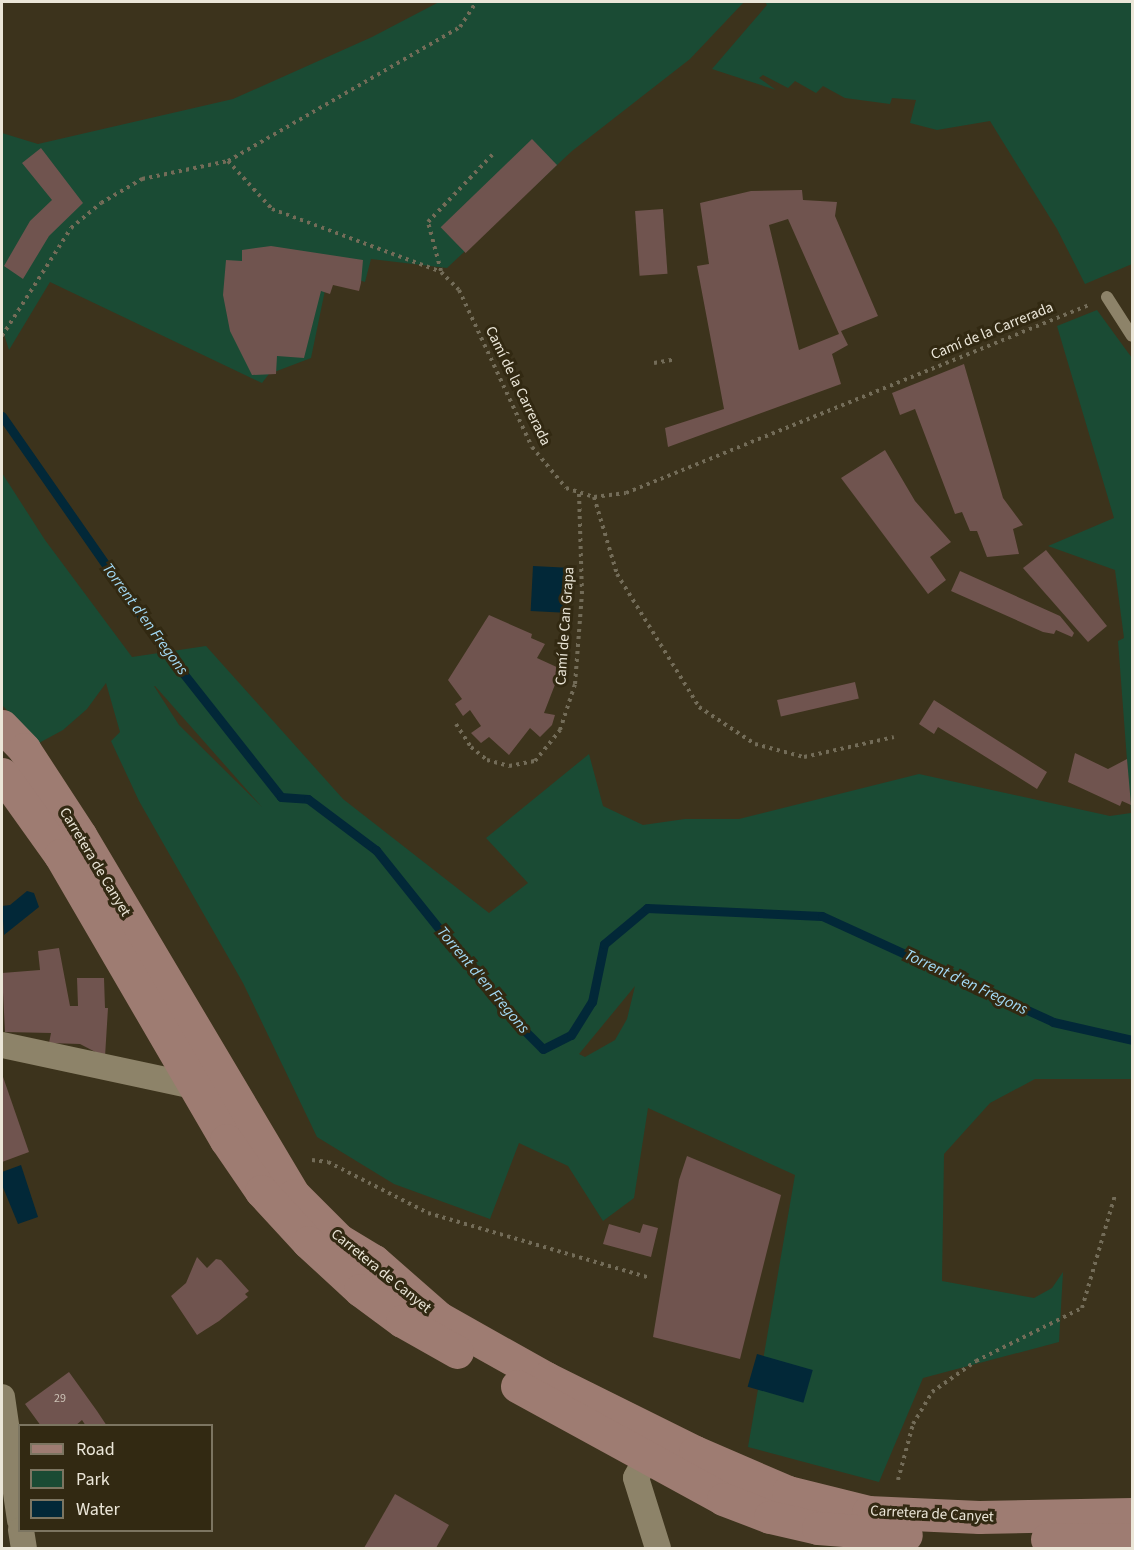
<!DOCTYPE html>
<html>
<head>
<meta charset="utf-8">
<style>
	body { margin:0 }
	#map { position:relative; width:1134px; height:1550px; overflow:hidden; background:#3c331c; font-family:"Source Sans 3",sans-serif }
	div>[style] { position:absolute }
	.green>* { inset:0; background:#1a4b34 }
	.water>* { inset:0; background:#022838; transform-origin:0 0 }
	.stream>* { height:9px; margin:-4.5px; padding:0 4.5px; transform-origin:4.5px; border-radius:4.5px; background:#022838 }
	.building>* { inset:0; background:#70544f; transform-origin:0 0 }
	.path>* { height:4px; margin-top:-2px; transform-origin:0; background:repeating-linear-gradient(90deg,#736c58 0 3px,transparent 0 7.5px) }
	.lane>* { height:12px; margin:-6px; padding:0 6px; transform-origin:6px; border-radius:6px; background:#8d8369 }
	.street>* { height:26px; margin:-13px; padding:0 13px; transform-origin:13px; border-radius:13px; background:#8d8369 }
	.secondary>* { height:33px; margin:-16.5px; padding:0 16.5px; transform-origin:16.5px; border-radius:16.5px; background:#9e7c72 }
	span { translate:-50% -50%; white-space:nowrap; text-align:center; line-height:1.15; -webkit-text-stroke:6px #322912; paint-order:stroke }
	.number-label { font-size:12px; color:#ccc2b6 }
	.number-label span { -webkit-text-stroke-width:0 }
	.street-label { font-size:15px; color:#ebe6d8 }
	.water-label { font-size:16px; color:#a3daf6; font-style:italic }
	.frame { position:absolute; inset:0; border:3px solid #ebe6d8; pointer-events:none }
	.legend { position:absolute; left:18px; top:1424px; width:195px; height:108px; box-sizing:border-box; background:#322912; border:2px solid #7c7561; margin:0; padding:8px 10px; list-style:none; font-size:18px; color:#ebe6d8 }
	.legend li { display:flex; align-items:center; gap:12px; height:30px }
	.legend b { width:30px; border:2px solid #7c7561 }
</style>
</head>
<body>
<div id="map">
	<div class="green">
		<div style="clip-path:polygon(439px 2px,744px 2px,690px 59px,572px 151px,447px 268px,371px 259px,365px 282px,329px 271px,311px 358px,269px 374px,262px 383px,50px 282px,9px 350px,2px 328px,2px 133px,38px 144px,233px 99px,372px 37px)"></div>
		<div style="clip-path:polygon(765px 2px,1132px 2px,1132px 264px,1085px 284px,1057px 229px,990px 121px,937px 130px,910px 123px,916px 100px,892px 98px,890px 104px,845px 98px,823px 86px,816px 93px,795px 81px,788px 88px,763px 75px,759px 78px,776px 90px,712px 69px,767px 5px)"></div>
		<div style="clip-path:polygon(evenodd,1097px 310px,1132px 358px,1132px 1079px,1035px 1079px,990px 1103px,944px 1154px,942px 1281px,1034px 1298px,1052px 1288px,1063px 1272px,1059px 1342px,923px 1378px,879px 1482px,748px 1447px,795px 1175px,648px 1108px,634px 1198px,603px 1221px,568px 1166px,519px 1143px,490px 1219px,394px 1184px,317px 1137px,243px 983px,139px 801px,111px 741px,120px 732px,106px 683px,87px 709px,63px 730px,39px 743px,2px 705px,2px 473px,45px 540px,132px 657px,206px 646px,343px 799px,489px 913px,528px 883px,486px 838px,589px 754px,603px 806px,643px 825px,685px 819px,739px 819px,919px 774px,1110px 816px,1131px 813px,1118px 641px,1124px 638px,1115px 570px,1048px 546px,1114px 518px,1057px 326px,1097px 310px,154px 686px,155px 686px,262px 807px,179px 725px,154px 686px,1097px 310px,635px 986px,627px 1019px,615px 1040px,585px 1057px,579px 1054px,635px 986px)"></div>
	</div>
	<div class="water">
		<div style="left:533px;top:566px;width:39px;height:45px;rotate:3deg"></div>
		<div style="clip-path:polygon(27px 891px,34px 893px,39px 907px,4px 935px,2px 906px,10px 905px)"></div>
		<div style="clip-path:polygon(21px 1165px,38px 1217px,18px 1224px,2px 1185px,2px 1172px)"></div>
		<div style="left:757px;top:1354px;width:58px;height:34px;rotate:16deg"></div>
	</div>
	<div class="stream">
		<div style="left:2px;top:416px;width:290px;rotate:55.1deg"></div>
		<div style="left:168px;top:654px;width:182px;rotate:51.7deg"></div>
		<div style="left:281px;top:797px;width:27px;rotate:4deg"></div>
		<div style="left:308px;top:799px;width:85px;rotate:36.9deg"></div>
		<div style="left:376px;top:850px;width:208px;rotate:51.3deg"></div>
		<div style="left:506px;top:1012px;width:52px;rotate:45deg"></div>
		<div style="left:543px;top:1049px;width:31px;rotate:-27deg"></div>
		<div style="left:571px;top:1035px;width:39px;rotate:-58deg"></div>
		<div style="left:592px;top:1002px;width:59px;rotate:-78.3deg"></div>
		<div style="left:604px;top:944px;width:56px;rotate:-39.9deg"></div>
		<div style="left:647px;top:908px;width:175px;rotate:2.6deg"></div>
		<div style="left:822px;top:916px;width:254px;rotate:24.6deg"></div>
		<div style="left:1053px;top:1022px;width:81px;rotate:12.8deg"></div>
	</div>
	<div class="building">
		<div style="left:532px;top:139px;width:36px;height:127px;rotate:46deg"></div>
		<div style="clip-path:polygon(41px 148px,83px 203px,49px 236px,23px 279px,4px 266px,30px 221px,52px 200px,22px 163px)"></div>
		<div style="clip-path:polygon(evenodd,802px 190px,803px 200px,837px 202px,835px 216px,878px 316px,841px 331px,848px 345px,832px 354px,841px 384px,668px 447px,665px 428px,724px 409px,697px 266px,709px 264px,700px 203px,751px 191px,802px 190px,788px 219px,839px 334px,799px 350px,769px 225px,788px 219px)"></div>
		<div style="left:663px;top:209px;width:65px;height:28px;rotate:86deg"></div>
		<div style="clip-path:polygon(271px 246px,363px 260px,361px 283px,359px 291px,333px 285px,330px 294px,321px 291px,304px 358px,277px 356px,276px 374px,252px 375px,230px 331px,223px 295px,226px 260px,242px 261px,242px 250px)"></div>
		<div style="clip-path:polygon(964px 364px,1003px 498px,1023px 525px,1013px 529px,1019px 554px,987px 557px,977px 531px,970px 531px,962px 512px,955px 514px,915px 409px,900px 415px,892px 393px)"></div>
		<div style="clip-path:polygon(885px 450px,915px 501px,951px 542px,930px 557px,946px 580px,928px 594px,841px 478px)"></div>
		<div style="clip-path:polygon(1046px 550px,1107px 626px,1088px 642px,1023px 568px)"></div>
		<div style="clip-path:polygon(960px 571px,1060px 616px,1074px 633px,1072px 637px,1056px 630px,1054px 634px,1043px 632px,951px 591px)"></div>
		<div style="clip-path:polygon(489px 615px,532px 634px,531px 638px,545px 644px,537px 658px,561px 669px,544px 713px,555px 715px,552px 725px,540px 737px,530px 728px,509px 755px,489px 737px,481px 743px,471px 733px,481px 726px,470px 710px,463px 716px,455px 704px,462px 699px,448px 680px)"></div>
		<div style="left:855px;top:682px;width:17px;height:80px;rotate:77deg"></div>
		<div style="clip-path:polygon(934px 700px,1047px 772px,1037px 789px,938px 727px,934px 734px,919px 724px)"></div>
		<div style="clip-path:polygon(1075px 753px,1108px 769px,1127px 759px,1131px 805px,1122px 801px,1120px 806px,1068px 782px)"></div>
		<div style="clip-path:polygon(59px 948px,70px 1006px,78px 1006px,77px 978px,104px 978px,105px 1008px,108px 1008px,105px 1057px,80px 1044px,49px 1043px,51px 1033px,5px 1032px,2px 973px,40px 970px,38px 951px)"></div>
		<div style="clip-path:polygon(2px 1074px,29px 1152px,2px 1162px)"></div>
		<div style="clip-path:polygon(687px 1156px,781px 1195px,740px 1359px,653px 1337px,679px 1180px)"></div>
		<div style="clip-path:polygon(609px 1224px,640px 1233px,643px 1224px,658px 1228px,651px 1257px,603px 1244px)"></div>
		<div style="clip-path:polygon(197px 1257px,207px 1268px,216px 1259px,221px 1260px,249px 1291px,245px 1294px,248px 1297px,219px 1321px,197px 1335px,171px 1296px,186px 1283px)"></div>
		<div style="clip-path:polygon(69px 1372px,97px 1411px,107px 1426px,86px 1426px,82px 1420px,75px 1426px,41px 1426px,25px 1404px)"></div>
		<div style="clip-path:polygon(395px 1494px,449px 1525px,436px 1548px,364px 1548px)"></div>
	</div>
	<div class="path">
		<div style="left:228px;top:161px;width:268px;rotate:-30deg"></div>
		<div style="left:460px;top:27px;width:30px;rotate:-57deg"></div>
		<div style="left:441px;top:271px;width:51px;rotate:-104.9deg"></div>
		<div style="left:428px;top:222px;width:95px;rotate:-46.3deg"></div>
		<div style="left:2px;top:336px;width:128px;rotate:-57.4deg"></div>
		<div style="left:71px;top:228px;width:39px;rotate:-40deg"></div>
		<div style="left:101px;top:203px;width:48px;rotate:-30.3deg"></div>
		<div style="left:142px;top:179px;width:88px;rotate:-11.8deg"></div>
		<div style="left:228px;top:161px;width:65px;rotate:47.5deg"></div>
		<div style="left:272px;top:209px;width:180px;rotate:20.4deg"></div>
		<div style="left:441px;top:272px;width:25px;rotate:45deg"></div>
		<div style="left:459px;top:290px;width:173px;rotate:65.1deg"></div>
		<div style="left:532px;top:447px;width:53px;rotate:50.3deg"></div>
		<div style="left:566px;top:488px;width:29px;rotate:18deg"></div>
		<div style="left:594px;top:497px;width:32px;rotate:-7deg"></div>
		<div style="left:626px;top:493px;width:499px;rotate:-22.1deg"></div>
		<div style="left:654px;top:363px;width:22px;rotate:-10deg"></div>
		<div style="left:594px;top:497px;width:80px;rotate:73.4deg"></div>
		<div style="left:617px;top:574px;width:156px;rotate:58.3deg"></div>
		<div style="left:699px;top:707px;width:67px;rotate:33.5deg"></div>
		<div style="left:755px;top:744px;width:51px;rotate:14.9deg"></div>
		<div style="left:804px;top:757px;width:92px;rotate:-12.5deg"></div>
		<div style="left:456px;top:724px;width:27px;rotate:57deg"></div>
		<div style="left:471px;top:747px;width:21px;rotate:39deg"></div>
		<div style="left:487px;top:760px;width:23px;rotate:15deg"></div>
		<div style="left:509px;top:766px;width:26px;rotate:-11deg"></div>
		<div style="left:535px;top:761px;width:40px;rotate:-51deg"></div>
		<div style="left:560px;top:730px;width:48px;rotate:-71.9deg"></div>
		<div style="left:575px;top:684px;width:90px;rotate:-85.6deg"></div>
		<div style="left:582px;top:594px;width:102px;rotate:-91.7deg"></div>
		<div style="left:312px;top:1160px;width:16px;rotate:7deg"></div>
		<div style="left:328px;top:1162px;width:112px;rotate:27deg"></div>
		<div style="left:428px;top:1213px;width:232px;rotate:16.3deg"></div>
		<div style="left:898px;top:1480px;width:58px;rotate:-75deg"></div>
		<div style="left:913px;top:1424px;width:37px;rotate:-59deg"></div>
		<div style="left:932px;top:1392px;width:54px;rotate:-35.2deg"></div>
		<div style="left:976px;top:1361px;width:119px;rotate:-26.6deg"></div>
		<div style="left:1082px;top:1308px;width:118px;rotate:-73.7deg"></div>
	</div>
	<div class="lane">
		<div style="left:1107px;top:297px;width:46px;rotate:57.3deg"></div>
	</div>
	<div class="street">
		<div style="left:2px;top:1045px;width:196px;rotate:12.1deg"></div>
		<div style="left:2px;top:1397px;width:125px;rotate:81.7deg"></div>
		<div style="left:646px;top:1459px;width:21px;rotate:118deg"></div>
		<div style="left:636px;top:1478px;width:73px;rotate:72.6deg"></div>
		<div style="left:21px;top:1530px;width:18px;rotate:81deg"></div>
	</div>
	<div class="secondary">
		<div style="left:2px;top:726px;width:32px;rotate:46deg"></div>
		<div style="left:24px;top:749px;width:103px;rotate:56.9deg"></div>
		<div style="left:80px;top:835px;width:419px;rotate:59.3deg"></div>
		<div style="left:294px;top:1195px;width:64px;rotate:45deg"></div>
		<div style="left:339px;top:1240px;width:41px;rotate:31deg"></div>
		<div style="left:374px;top:1261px;width:86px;rotate:41.2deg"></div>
		<div style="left:439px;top:1318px;width:123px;rotate:29.3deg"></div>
		<div style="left:546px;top:1378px;width:166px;rotate:26.4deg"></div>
		<div style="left:695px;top:1452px;width:101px;rotate:23.3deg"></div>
		<div style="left:788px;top:1492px;width:82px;rotate:14deg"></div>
		<div style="left:868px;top:1512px;width:111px;rotate:2.6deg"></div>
		<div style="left:979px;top:1517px;width:153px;rotate:-1.1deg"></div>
		<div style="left:2px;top:774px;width:100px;rotate:54.4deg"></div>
		<div style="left:60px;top:855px;width:330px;rotate:59.8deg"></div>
		<div style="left:226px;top:1140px;width:62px;rotate:55.5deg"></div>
		<div style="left:261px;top:1191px;width:69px;rotate:47.3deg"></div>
		<div style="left:308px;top:1242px;width:71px;rotate:42.7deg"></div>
		<div style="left:360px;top:1290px;width:52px;rotate:36.4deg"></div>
		<div style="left:402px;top:1321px;width:63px;rotate:29.4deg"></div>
		<div style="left:517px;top:1386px;width:235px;rotate:28.7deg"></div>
		<div style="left:723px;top:1499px;width:50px;rotate:21deg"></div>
		<div style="left:770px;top:1517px;width:49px;rotate:12.9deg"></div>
		<div style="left:818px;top:1528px;width:88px;rotate:4.5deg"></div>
		<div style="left:1047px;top:1539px;width:85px;rotate:0.7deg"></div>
	</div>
	<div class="number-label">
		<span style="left:60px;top:1399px">29</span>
	</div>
	<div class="street-label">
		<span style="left:992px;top:331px;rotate:-22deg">Camí de la Carrerada</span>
		<span style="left:518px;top:386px;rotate:64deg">Camí de la Carrerada</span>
		<span style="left:565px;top:626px;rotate:-86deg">Camí de Can Grapa</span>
		<span style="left:95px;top:862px;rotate:59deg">Carretera de Canyet</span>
		<span style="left:381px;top:1271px;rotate:39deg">Carretera de Canyet</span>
		<span style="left:932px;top:1514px;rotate:3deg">Carretera de Canyet</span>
	</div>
	<div class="water-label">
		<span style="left:145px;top:619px;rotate:54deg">Torrent d'en Fregons</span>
		<span style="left:483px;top:980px;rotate:50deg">Torrent d'en Fregons</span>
		<span style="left:966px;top:982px;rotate:25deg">Torrent d'en Fregons</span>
	</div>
	<div class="frame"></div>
	<ul class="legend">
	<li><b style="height:8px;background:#9e7c72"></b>Road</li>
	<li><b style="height:16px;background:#1a4b34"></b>Park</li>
	<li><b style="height:16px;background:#022838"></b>Water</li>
	</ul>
</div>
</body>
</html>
